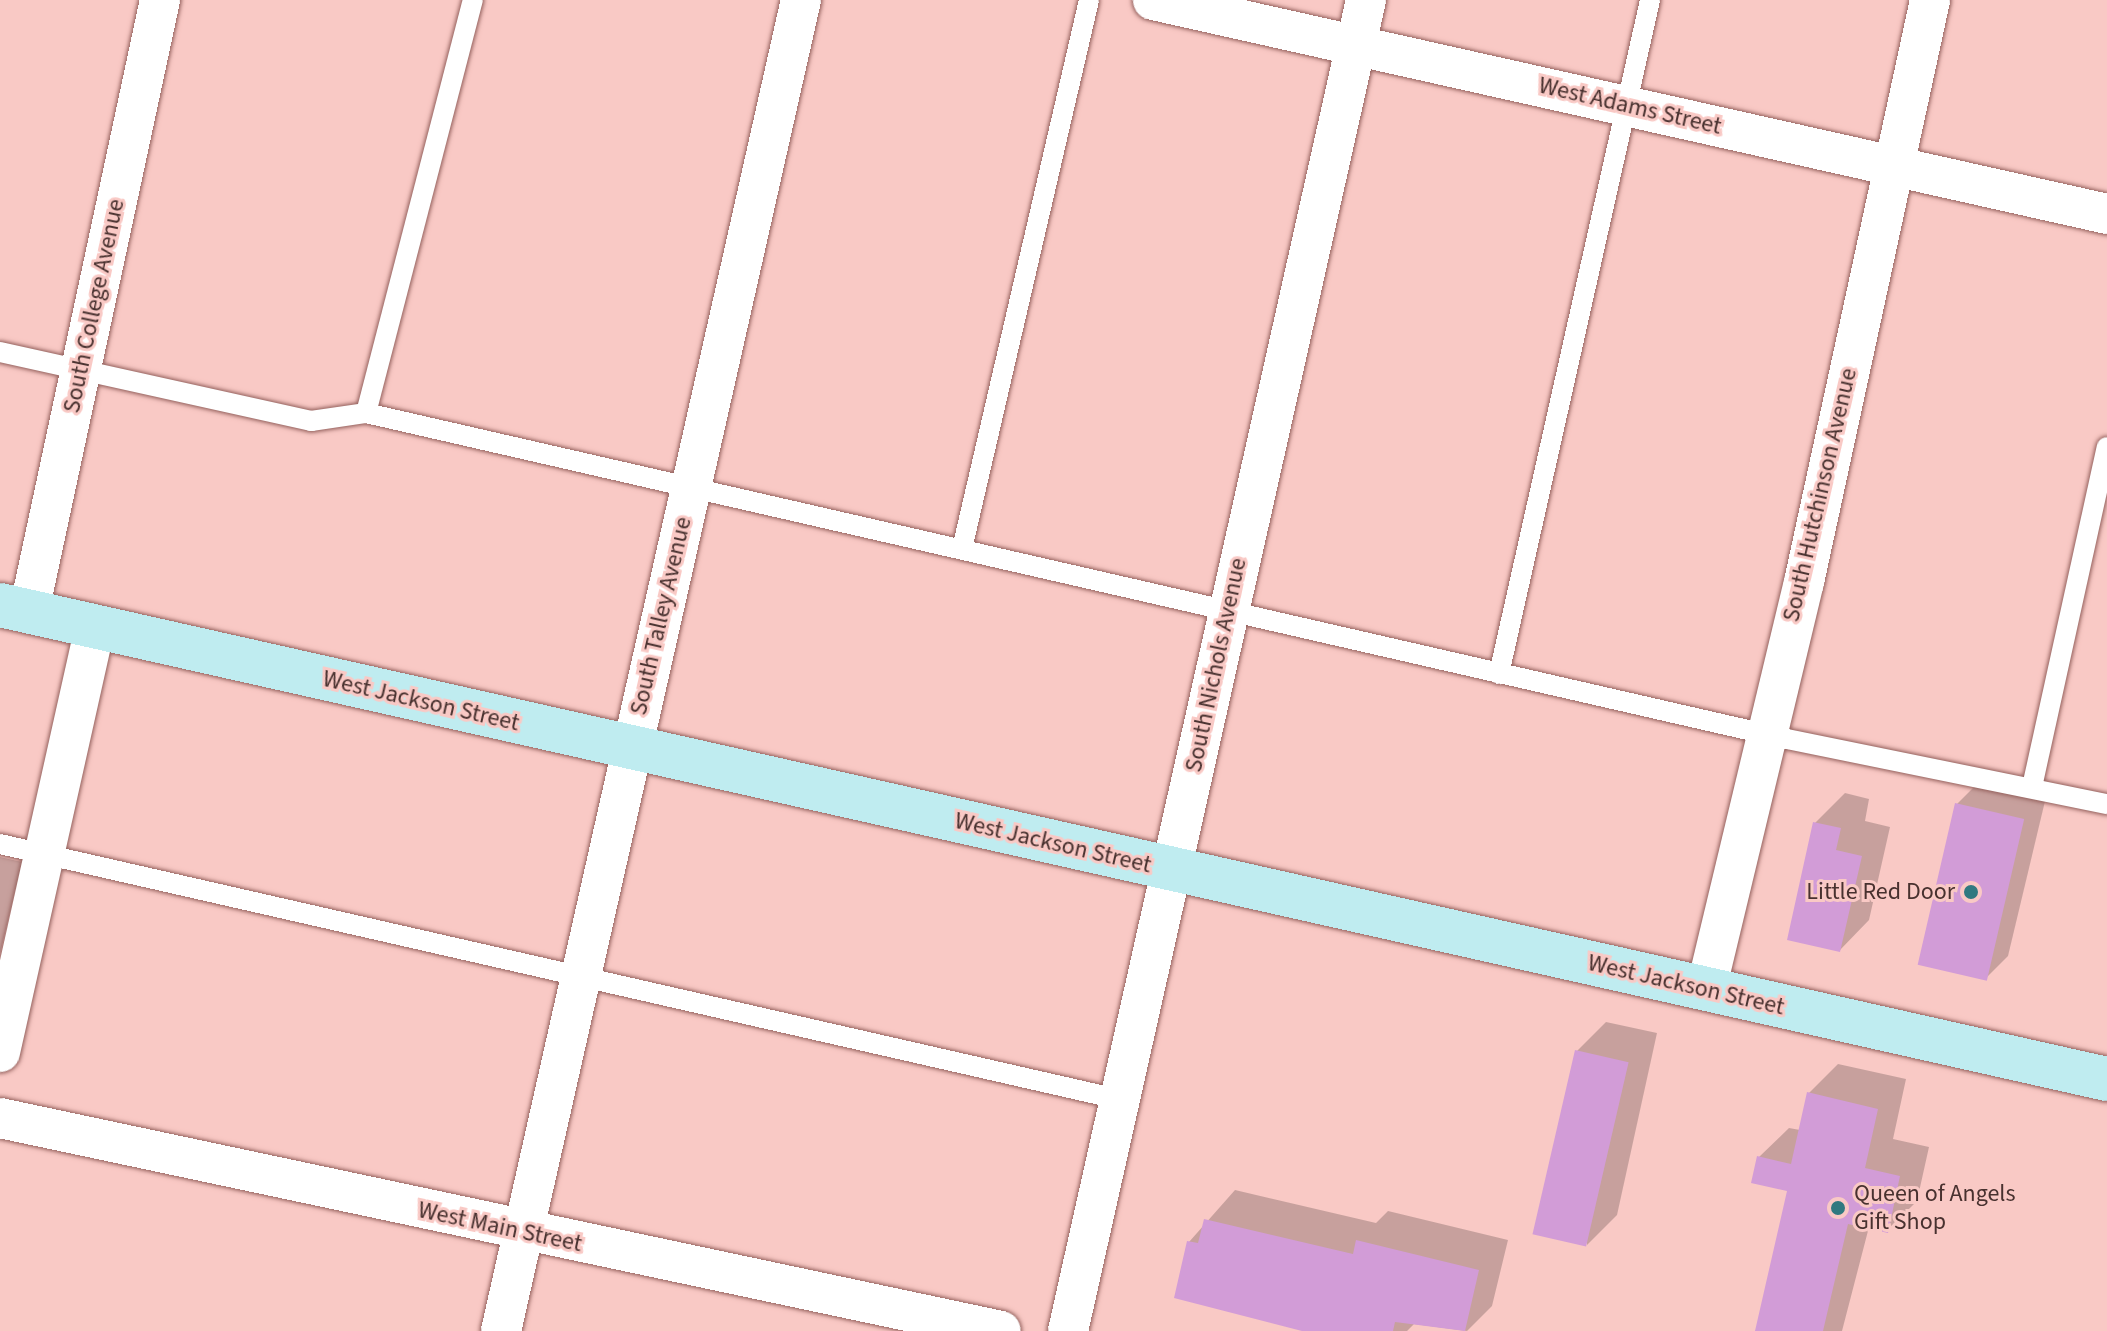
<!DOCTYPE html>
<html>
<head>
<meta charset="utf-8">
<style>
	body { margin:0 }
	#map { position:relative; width:2107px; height:1331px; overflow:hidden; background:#f9c9c5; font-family:"Source Sans 3",sans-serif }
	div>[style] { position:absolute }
	.shadow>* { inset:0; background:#0003 }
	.building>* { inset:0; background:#d29cd7; transform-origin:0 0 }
	.roads { filter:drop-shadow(0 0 2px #94615d) drop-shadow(0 0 2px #94615d) }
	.lane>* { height:20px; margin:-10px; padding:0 10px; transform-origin:10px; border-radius:10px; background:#fff }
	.street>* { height:40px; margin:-20px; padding:0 20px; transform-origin:20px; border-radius:20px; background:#fff }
	.secondary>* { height:44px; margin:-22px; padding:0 22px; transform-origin:22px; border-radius:22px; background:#bfecf0 }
	.dots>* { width:22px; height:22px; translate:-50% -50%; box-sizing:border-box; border:4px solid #f9c9c5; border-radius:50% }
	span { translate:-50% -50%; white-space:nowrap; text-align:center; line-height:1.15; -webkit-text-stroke:6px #f9c9c5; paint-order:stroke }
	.street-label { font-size:24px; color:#48312f }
	.poi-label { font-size:24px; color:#48312f }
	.right { translate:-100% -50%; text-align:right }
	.left { translate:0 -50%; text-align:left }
</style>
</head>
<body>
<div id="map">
	<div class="shadow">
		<div style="clip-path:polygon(1980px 781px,2046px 797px,2008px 956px,1985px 979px,1957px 804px)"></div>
		<div style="clip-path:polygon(1845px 793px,1869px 799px,1865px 821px,1890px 827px,1869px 920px,1840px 950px,1815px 823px)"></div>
		<div style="clip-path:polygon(0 857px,22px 862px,0 954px)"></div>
		<div style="clip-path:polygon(1606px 1022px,1657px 1033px,1617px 1215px,1587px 1245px,1577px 1051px)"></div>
		<div style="clip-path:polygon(1838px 1064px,1906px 1079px,1893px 1139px,1929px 1147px,1917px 1201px,1887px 1231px,1869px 1227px,1842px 1331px,1757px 1331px,1790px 1189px,1759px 1157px,1789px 1128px,1800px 1130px,1809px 1093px)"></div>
		<div style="clip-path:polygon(1235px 1190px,1376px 1223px,1388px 1211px,1508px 1240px,1492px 1306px,1467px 1331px,1414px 1324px,1407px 1331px,1304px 1331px,1189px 1242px)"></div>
	</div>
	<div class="building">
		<div style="left:1955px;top:803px;width:71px;height:166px;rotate:13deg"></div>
		<div style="clip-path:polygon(1813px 822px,1841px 828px,1836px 850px,1862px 856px,1840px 952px,1787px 940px)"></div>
		<div style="left:1575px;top:1050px;width:55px;height:189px;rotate:13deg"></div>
		<div style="clip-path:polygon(1807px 1092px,1878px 1109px,1865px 1168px,1900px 1176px,1888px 1233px,1848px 1224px,1823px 1331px,1755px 1331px,1787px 1191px,1751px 1183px,1757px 1156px,1791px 1164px)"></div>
		<div style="clip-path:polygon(1204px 1219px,1353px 1254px,1356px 1240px,1479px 1270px,1465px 1331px,1395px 1322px,1393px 1331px,1302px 1331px,1174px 1298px,1187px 1241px,1198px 1243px)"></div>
	</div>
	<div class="roads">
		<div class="lane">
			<div style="left:0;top:352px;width:319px;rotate:12.5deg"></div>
			<div style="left:311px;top:421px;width:56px;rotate:-8.3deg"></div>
			<div style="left:366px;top:413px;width:1458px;rotate:12.92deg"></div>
			<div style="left:1787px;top:739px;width:327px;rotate:11.5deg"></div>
			<div style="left:366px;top:413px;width:427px;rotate:-75.5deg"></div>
			<div style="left:962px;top:549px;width:563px;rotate:-76.97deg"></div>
			<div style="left:1499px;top:674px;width:691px;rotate:-77.37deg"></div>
			<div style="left:2032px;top:787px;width:348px;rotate:-77.6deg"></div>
			<div style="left:0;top:844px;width:1147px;rotate:12.85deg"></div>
		</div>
		<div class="street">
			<div style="left:1153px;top:0;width:978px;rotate:12.64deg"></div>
			<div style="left:29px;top:611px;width:625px;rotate:-77.9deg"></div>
			<div style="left:1706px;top:990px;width:420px;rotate:-76.5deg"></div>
			<div style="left:1804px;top:582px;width:595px;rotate:-77.78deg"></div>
			<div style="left:0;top:1052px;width:436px;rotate:-77.4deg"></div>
			<div style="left:0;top:1118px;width:1023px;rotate:12.01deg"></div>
			<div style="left:501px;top:1331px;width:1364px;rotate:-77.3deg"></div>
			<div style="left:1068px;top:1331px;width:1364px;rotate:-77.38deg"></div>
		</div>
		<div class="secondary">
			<div style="left:0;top:605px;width:2160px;rotate:12.68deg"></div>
		</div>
	</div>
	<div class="dots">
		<div style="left:1971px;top:892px;background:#307980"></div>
		<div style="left:1838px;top:1208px;background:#307980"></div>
	</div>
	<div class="street-label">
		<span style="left:1630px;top:106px;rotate:13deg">West Adams Street</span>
		<span style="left:94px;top:306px;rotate:-78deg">South College Avenue</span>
		<span style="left:1820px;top:495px;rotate:-77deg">South Hutchinson Avenue</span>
		<span style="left:661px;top:616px;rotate:-77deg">South Talley Avenue</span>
		<span style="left:1216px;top:665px;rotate:-78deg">South Nichols Avenue</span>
		<span style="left:421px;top:701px;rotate:13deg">West Jackson Street</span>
		<span style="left:1053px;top:843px;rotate:13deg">West Jackson Street</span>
		<span style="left:1686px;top:985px;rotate:13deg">West Jackson Street</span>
		<span style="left:500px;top:1227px;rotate:12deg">West Main Street</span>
	</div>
	<div class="poi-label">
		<span class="right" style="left:1955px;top:892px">Little Red Door</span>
		<span class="left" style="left:1854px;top:1208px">Queen of Angels<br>Gift Shop</span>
	</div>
</div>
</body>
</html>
